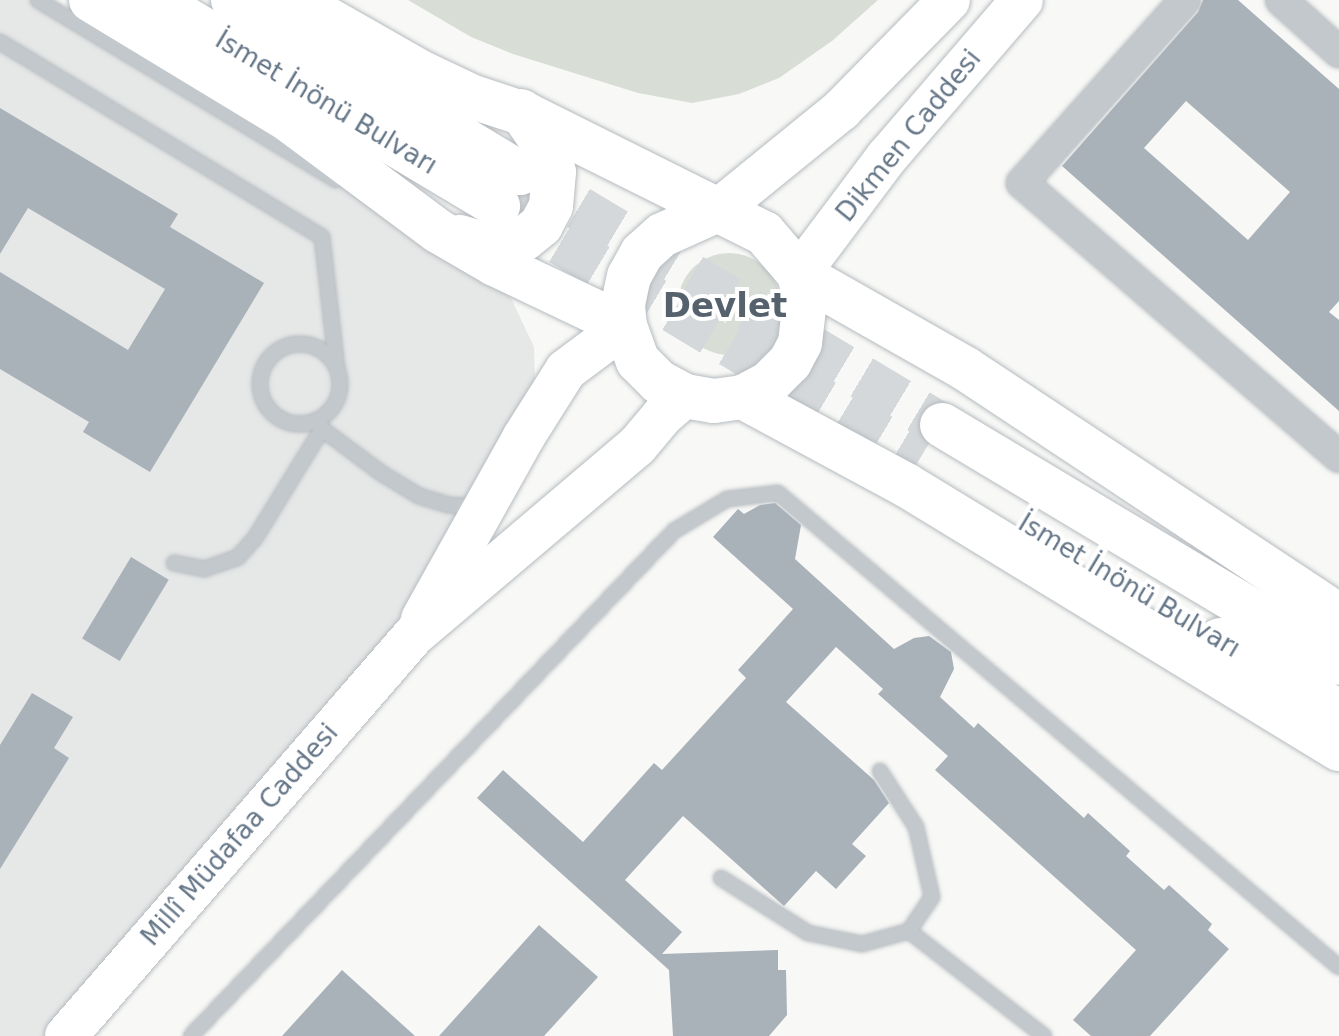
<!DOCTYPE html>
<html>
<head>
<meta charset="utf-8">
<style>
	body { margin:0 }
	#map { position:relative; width:1339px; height:1036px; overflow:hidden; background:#f8f9f6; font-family:"DejaVu Sans",sans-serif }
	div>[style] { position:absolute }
	.built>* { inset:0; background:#e6e8e7 }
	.green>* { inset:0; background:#d8ded5 }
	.round { border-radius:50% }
	.building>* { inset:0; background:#a9b1b9; transform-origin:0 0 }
	.primary-tunnel>* { height:44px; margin-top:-22px; transform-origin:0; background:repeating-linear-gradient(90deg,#d4d8da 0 44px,transparent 0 66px) }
	.roads { filter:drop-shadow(0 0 2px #b6bbc0) drop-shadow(0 0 2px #b6bbc0) }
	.lane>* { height:14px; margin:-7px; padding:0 7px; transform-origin:7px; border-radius:7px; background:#c3c8cc }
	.lane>.ring { margin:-7px; padding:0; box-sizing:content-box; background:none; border:14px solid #c3c8cc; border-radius:50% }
	.street>* { height:30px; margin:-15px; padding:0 15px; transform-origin:15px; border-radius:15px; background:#c3c8cc }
	.secondary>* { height:42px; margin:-21px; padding:0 21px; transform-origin:21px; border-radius:21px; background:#fff }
	.primary>* { height:44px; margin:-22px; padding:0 22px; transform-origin:22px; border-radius:22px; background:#fff }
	span { translate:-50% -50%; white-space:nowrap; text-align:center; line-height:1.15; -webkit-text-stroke:8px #fff; paint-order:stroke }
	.street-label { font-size:26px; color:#678 }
	.district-label { font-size:34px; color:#55616d; font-weight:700 }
</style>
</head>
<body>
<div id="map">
	<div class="built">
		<div style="clip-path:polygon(0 0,38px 0,495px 264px,534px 347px,535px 380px,438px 587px,66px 1036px,0 1036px)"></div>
	</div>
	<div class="green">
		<div style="clip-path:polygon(408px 0,878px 0,832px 41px,779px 78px,739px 94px,692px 103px,638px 93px,513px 54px,471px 37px)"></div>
		<div class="round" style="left:678px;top:253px;width:102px;height:102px"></div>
	</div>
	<div class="building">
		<div style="clip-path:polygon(evenodd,1203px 0,1238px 0,1339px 89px,1339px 301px,1329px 312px,1339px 320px,1339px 411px,1062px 166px,1198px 12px,1203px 0,1186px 101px,1290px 192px,1248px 240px,1144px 148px,1186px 101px)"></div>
		<div style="clip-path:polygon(0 108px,178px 214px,170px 227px,264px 283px,150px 472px,83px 432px,89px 422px,0 369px,0 272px,128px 350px,165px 289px,28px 208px,0 254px)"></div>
		<div style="clip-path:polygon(775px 503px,801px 525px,795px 559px,894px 649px,914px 638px,929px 636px,951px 652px,954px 669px,940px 697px,974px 728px,978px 723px,1084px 818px,1088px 813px,1130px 851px,1126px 856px,1164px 890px,1169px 885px,1212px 924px,1208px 930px,1229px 949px,1150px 1036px,1091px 1036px,1073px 1020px,1136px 950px,935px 770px,948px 756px,878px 694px,883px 689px,836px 647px,786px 702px,874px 780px,889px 803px,852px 844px,866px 856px,836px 889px,816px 871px,784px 906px,683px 816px,625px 880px,682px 932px,662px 954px,778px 950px,778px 970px,786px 970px,787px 1015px,769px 1036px,673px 1036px,669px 970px,477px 798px,503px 770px,583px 842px,654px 763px,662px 770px,746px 678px,738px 670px,793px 609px,713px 537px,738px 509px,744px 514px,760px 505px)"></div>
		<div style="left:131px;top:557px;width:44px;height:95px;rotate:31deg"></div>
		<div style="clip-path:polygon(32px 693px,73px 717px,54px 748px,69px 758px,0 869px,0 745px)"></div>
		<div style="clip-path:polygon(539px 925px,598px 977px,544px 1036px,439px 1036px)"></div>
		<div style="clip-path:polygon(342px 970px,415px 1036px,282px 1036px)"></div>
	</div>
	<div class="primary-tunnel">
		<div style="left:522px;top:174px;width:489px;rotate:30.9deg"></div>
		<div style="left:504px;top:209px;width:485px;rotate:31deg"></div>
	</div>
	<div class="roads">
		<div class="lane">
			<div style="left:38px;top:0;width:348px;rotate:31.1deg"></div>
			<div style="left:0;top:42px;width:376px;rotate:31.2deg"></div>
			<div style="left:322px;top:237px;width:133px;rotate:83.5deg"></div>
			<div class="ring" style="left:260px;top:344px;width:66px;height:66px"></div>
			<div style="left:320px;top:423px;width:6px;rotate:72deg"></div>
			<div style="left:322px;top:429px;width:74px;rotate:36.7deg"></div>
			<div style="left:381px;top:473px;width:44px;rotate:31.2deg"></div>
			<div style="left:419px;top:496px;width:30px;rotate:17deg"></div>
			<div style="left:448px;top:505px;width:33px;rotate:3deg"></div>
			<div style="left:174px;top:563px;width:31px;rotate:11deg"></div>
			<div style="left:204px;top:569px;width:36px;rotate:-19deg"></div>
			<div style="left:238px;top:557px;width:25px;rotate:-48deg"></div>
			<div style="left:255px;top:538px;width:128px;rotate:-58.4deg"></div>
			<div style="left:880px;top:771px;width:67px;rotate:57.3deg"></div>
			<div style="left:916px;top:827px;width:72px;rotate:77.1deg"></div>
			<div style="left:932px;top:897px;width:41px;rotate:124.1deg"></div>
			<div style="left:909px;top:931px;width:171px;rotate:37.9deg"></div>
			<div style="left:721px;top:878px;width:103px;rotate:32.3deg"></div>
			<div style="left:808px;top:933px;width:55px;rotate:11.5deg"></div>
			<div style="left:862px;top:944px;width:49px;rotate:-15.5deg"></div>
			<div style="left:191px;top:1036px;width:699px;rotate:-46.28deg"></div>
			<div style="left:674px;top:531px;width:62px;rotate:-31.1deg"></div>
			<div style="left:727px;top:499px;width:51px;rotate:-6.7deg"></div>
			<div style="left:778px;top:493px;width:734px;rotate:40.2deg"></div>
		</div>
		<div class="street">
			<div style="left:1185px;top:0;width:245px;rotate:131.7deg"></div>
			<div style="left:1022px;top:183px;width:419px;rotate:40.8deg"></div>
			<div style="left:1281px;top:0;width:78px;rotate:41.9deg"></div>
		</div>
		<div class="secondary">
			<div style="left:718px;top:210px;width:159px;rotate:-39.1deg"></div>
			<div style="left:841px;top:110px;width:154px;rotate:-45.5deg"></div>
			<div style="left:799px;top:274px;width:146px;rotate:-53.1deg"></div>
			<div style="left:887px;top:157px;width:207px;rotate:-49.3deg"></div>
			<div style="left:422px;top:619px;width:207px;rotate:-60.8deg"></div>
			<div style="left:523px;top:438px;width:80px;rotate:-57.7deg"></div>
			<div style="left:566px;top:370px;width:74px;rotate:-36.7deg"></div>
			<div style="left:66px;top:1036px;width:531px;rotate:-49.05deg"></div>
			<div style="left:414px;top:635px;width:292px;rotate:-40.3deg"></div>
			<div style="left:637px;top:446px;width:39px;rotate:-50deg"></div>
			<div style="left:662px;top:416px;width:30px;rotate:-41deg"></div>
		</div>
		<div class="primary">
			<div style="left:91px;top:0;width:232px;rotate:31.2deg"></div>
			<div style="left:289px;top:120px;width:186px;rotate:36.7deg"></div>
			<div style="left:438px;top:231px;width:66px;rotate:30.1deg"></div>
			<div style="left:495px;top:264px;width:144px;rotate:25.5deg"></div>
			<div style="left:154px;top:0;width:401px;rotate:30.9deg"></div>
			<div style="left:233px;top:0;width:335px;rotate:31.1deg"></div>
			<div style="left:294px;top:0;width:147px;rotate:29.7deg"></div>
			<div style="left:422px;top:73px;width:56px;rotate:25.2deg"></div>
			<div style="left:473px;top:97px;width:57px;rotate:18.4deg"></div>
			<div style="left:527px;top:115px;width:265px;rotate:26.5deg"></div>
			<div style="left:764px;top:233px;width:54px;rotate:49.5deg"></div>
			<div style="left:799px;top:274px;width:192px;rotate:29.6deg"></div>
			<div style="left:966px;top:369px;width:447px;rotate:33.5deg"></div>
			<div style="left:718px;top:210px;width:61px;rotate:155.9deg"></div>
			<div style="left:662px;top:235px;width:27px;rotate:138deg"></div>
			<div style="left:642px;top:253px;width:26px;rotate:119deg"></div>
			<div style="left:629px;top:276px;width:30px;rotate:102deg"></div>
			<div style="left:623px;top:305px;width:21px;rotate:85deg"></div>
			<div style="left:625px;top:326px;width:37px;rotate:70deg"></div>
			<div style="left:638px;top:361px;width:30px;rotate:45deg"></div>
			<div style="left:659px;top:382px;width:30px;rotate:28deg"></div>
			<div style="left:685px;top:396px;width:29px;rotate:10deg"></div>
			<div style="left:714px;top:401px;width:29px;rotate:-8deg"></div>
			<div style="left:743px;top:397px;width:30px;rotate:-28deg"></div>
			<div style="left:769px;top:383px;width:30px;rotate:-45deg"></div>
			<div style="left:790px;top:362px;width:21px;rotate:-62deg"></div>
			<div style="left:800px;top:343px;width:43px;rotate:-83.4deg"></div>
			<div style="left:805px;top:300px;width:27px;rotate:-103deg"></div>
			<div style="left:460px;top:237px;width:31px;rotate:17deg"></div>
			<div style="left:490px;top:246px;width:35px;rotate:-12deg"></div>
			<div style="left:524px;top:239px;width:22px;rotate:-39deg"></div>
			<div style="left:541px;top:225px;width:21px;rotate:-62deg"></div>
			<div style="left:551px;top:206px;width:34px;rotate:-85deg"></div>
			<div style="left:554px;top:172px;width:24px;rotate:-107deg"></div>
			<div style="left:547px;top:149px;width:46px;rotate:-124.4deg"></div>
			<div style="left:743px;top:397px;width:185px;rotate:28.4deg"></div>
			<div style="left:906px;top:485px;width:507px;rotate:31.37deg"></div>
			<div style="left:942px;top:425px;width:463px;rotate:30.9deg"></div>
			<div style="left:1220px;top:640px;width:139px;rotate:31.2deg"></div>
		</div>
	</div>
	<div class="street-label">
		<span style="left:326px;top:103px;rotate:31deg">İsmet İnönü Bulvarı</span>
		<span style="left:909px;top:136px;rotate:-51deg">Dikmen Caddesi</span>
		<span style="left:1129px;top:586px;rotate:31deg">İsmet İnönü Bulvarı</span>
		<span style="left:240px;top:835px;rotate:-49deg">Millî Müdafaa Caddesi</span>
	</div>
	<div class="district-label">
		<span style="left:725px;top:306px">Devlet</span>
	</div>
</div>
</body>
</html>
